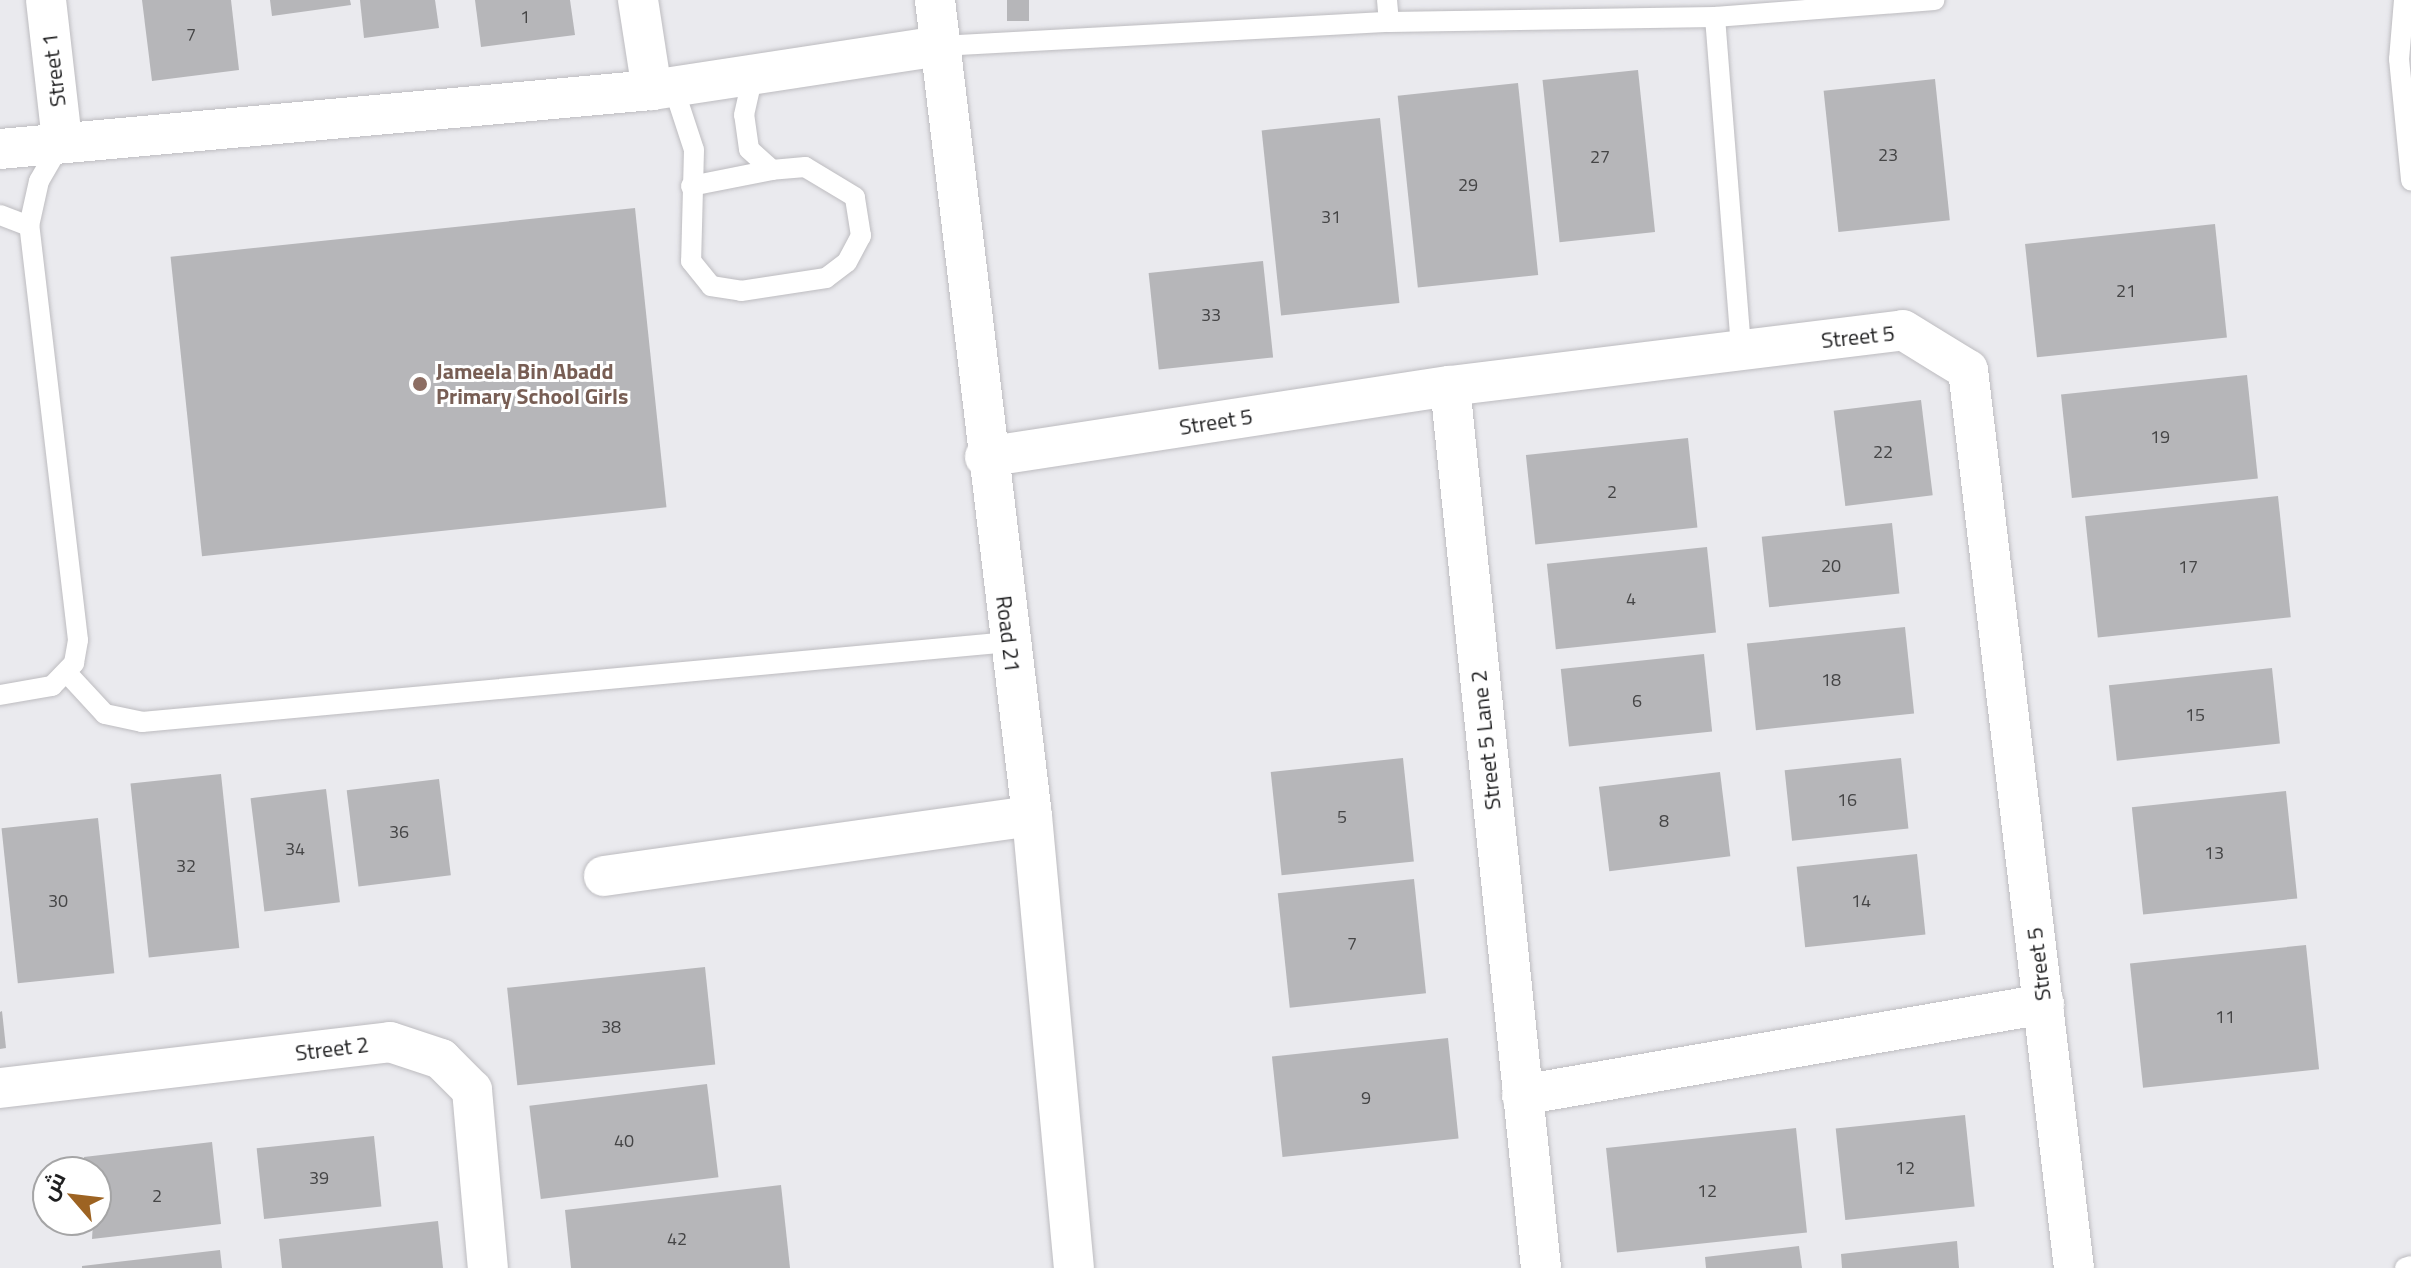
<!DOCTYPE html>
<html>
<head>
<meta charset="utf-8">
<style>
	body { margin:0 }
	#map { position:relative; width:2411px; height:1268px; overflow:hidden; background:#eaeaee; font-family:"Titillium Web",Cairo,sans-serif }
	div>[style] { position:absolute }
	.building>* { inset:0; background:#b6b6b9; transform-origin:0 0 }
	.roads { filter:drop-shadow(0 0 2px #bdbcc0) drop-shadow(0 0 2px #bdbcc0) }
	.service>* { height:20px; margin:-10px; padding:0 10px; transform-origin:10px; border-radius:10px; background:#fff }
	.minor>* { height:40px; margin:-20px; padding:0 20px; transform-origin:20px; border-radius:20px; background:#fff }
	.dots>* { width:22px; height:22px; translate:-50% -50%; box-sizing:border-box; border:4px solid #fff; border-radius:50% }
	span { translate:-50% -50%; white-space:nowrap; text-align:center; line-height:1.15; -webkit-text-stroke:6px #fff; paint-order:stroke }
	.number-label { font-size:18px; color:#454546 }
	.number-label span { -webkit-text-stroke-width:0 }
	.street-label { font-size:22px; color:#1f1f20 }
	.education-label { font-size:22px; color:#785e54; font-weight:700 }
	.left { translate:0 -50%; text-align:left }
	.north { position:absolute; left:32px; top:1156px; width:80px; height:80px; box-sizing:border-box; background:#fff; border:2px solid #a5a5a6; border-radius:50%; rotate:298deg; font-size:22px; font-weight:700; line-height:32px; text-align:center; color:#1f1f20 }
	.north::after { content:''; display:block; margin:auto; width:28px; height:36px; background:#9d6322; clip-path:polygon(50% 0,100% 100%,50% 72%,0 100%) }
</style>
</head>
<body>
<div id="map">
	<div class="building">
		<div style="clip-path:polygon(142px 0,231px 0,239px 70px,152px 81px)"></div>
		<div style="clip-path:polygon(270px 0,350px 0,351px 5px,272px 16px)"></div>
		<div style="clip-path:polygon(360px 0,435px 0,439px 28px,364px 38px)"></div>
		<div style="clip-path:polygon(475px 0,570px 0,575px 35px,481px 47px)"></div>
		<div style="left:1007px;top:0;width:22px;height:21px"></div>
		<div style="left:1638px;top:70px;width:163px;height:96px;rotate:84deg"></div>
		<div style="left:1935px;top:79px;width:142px;height:112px;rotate:84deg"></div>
		<div style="left:1518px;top:83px;width:193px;height:121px;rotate:84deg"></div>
		<div style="left:1380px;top:118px;width:186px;height:119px;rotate:84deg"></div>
		<div style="left:635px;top:208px;width:301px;height:467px;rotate:84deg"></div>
		<div style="left:2215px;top:224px;width:114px;height:191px;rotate:84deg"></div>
		<div style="left:1263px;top:261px;width:97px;height:115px;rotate:84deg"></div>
		<div style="left:2247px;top:375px;width:104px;height:187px;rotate:84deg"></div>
		<div style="left:1921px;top:400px;width:96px;height:88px;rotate:83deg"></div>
		<div style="left:1688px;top:438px;width:90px;height:163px;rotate:84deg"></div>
		<div style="left:2278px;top:496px;width:122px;height:194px;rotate:84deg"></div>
		<div style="left:1892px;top:523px;width:71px;height:131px;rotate:84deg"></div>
		<div style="left:1707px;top:547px;width:86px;height:161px;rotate:84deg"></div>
		<div style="left:1905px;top:627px;width:87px;height:159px;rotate:84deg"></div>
		<div style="left:1704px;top:654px;width:78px;height:144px;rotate:84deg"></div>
		<div style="left:2272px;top:668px;width:76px;height:164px;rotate:84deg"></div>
		<div style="left:1403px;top:758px;width:104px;height:133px;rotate:84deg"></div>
		<div style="left:1901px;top:758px;width:71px;height:117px;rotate:84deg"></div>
		<div style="left:1720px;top:772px;width:85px;height:122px;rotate:83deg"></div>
		<div style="left:221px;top:774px;width:175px;height:91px;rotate:84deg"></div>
		<div style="left:439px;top:779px;width:97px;height:93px;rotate:83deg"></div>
		<div style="left:326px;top:789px;width:114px;height:76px;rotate:83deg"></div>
		<div style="left:2286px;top:791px;width:108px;height:155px;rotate:84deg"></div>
		<div style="left:98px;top:818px;width:156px;height:97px;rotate:84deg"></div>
		<div style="left:1917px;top:854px;width:81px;height:121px;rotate:84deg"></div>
		<div style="left:1414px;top:879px;width:115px;height:137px;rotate:84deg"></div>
		<div style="left:2306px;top:945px;width:125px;height:177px;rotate:84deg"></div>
		<div style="left:705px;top:967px;width:98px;height:199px;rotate:84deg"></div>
		<div style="clip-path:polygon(2px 1011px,6px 1048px,0 1049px,0 1012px)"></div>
		<div style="left:1448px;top:1038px;width:101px;height:177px;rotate:84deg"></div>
		<div style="left:707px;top:1084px;width:94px;height:179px;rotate:83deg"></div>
		<div style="left:1965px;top:1115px;width:92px;height:130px;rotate:84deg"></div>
		<div style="left:1796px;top:1128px;width:105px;height:191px;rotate:84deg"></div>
		<div style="left:374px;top:1136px;width:71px;height:118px;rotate:84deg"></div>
		<div style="clip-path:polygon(212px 1142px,221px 1224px,92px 1239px,96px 1172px,85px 1172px,84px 1157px)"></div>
		<div style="clip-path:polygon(781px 1185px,790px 1268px,571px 1268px,565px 1210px)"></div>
		<div style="clip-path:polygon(438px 1221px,443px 1268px,282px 1268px,279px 1239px)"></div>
		<div style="clip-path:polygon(1957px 1241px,1959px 1268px,1842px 1268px,1841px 1254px)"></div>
		<div style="clip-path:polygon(1799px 1246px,1802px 1268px,1706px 1268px,1705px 1257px)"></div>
		<div style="clip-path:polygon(220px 1250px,222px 1268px,82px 1268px,82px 1266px)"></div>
	</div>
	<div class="roads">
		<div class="service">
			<div style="left:1387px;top:0;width:22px;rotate:85deg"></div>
			<div style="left:2404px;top:0;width:59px;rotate:94.8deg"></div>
			<div style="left:2399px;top:59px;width:122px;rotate:84.3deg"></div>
			<div style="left:1715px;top:17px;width:335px;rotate:85.5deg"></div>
			<div style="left:940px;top:46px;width:450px;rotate:-3.1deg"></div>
			<div style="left:1389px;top:22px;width:326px;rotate:-0.9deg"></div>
			<div style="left:1715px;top:17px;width:220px;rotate:-4.4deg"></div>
			<div style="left:673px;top:86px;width:67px;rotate:71.8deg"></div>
			<div style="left:694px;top:150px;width:111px;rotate:91.5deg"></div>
			<div style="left:691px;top:261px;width:32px;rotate:51deg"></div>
			<div style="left:711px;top:286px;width:30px;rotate:9deg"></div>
			<div style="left:741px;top:291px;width:86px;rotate:-8.7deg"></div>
			<div style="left:826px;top:278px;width:26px;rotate:-37deg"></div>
			<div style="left:847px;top:262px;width:30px;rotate:-62deg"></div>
			<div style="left:861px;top:236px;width:39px;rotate:-99deg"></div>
			<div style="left:855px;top:197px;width:58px;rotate:-149deg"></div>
			<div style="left:805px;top:167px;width:33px;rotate:175deg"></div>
			<div style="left:772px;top:170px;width:31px;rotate:-138deg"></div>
			<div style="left:749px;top:149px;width:34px;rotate:-98deg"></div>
			<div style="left:744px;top:115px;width:41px;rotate:-77.3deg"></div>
			<div style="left:691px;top:186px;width:83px;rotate:-11.2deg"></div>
			<div style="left:0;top:215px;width:31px;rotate:21deg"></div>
			<div style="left:67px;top:673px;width:56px;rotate:47.2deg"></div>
			<div style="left:105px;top:714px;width:38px;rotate:12deg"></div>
			<div style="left:142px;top:722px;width:871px;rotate:-5.27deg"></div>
			<div style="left:0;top:695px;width:53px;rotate:-9.8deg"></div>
			<div style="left:52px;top:686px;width:32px;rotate:-46deg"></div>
			<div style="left:74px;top:663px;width:23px;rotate:-80deg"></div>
			<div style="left:78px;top:640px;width:417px;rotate:-96.7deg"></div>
			<div style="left:29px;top:226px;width:46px;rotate:-77.5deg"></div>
			<div style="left:39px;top:181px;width:44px;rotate:-59.9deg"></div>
			<div style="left:2405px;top:1268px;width:6px;rotate:-18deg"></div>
		</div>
		<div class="minor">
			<div style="left:46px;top:0;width:141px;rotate:83.5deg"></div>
			<div style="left:638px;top:0;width:91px;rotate:81.2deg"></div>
			<div style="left:935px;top:0;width:822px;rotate:83.22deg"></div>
			<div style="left:1032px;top:816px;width:454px;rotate:84.7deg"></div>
			<div style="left:0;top:149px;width:655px;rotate:-5.17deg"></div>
			<div style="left:652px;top:90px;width:291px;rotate:-8.7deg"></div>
			<div style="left:1450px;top:386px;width:887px;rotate:84.11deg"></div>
			<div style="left:985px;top:457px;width:470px;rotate:-8.7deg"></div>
			<div style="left:1450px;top:386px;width:456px;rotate:-7deg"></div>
			<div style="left:1903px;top:330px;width:76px;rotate:31.6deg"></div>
			<div style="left:1968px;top:370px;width:904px;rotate:83.27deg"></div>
			<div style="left:604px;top:876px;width:432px;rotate:-8deg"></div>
			<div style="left:0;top:1088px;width:393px;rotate:-6.7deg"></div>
			<div style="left:390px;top:1042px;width:54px;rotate:18.4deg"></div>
			<div style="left:441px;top:1059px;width:44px;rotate:45deg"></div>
			<div style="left:472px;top:1090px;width:179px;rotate:84.9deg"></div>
			<div style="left:1522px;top:1095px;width:530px;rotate:-9.89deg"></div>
		</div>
	</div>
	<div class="dots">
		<div style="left:420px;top:384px;background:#8d6e63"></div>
	</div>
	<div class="number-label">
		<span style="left:525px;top:17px">1</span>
		<span style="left:191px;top:35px">7</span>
		<span style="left:1888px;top:155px">23</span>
		<span style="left:1600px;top:157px">27</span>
		<span style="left:1468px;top:185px">29</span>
		<span style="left:1331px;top:217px">31</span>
		<span style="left:2126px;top:291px">21</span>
		<span style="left:1211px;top:315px">33</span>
		<span style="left:2160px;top:437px">19</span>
		<span style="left:1883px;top:452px">22</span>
		<span style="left:1612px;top:492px">2</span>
		<span style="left:1831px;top:566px">20</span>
		<span style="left:2188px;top:567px">17</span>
		<span style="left:1631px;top:599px">4</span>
		<span style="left:1831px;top:680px">18</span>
		<span style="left:1637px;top:701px">6</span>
		<span style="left:2195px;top:715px">15</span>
		<span style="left:1847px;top:800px">16</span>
		<span style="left:1342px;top:817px">5</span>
		<span style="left:1664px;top:821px">8</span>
		<span style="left:399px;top:832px">36</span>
		<span style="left:295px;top:849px">34</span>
		<span style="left:2214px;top:853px">13</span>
		<span style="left:186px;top:866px">32</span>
		<span style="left:58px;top:901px">30</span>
		<span style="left:1861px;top:901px">14</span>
		<span style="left:1352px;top:944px">7</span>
		<span style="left:2225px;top:1017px">11</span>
		<span style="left:611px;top:1027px">38</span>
		<span style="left:1366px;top:1098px">9</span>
		<span style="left:624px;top:1141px">40</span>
		<span style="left:1905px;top:1168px">12</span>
		<span style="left:319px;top:1178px">39</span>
		<span style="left:1707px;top:1191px">12</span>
		<span style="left:157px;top:1196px">2</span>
		<span style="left:677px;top:1239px">42</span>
	</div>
	<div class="street-label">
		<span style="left:54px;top:70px;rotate:-97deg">Street 1</span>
		<span style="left:1858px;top:337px;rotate:-6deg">Street 5</span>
		<span style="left:1216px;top:422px;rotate:-9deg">Street 5</span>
		<span style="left:1008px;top:634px;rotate:83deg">Road 21</span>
		<span style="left:1486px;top:740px;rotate:-96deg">Street 5 Lane 2</span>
		<span style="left:2039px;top:964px;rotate:-97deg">Street 5</span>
		<span style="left:332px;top:1049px;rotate:-7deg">Street 2</span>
	</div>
	<div class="education-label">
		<span class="left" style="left:436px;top:384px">Jameela Bin Abadd<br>Primary School Girls</span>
	</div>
	<div class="north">ش</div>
</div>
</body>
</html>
